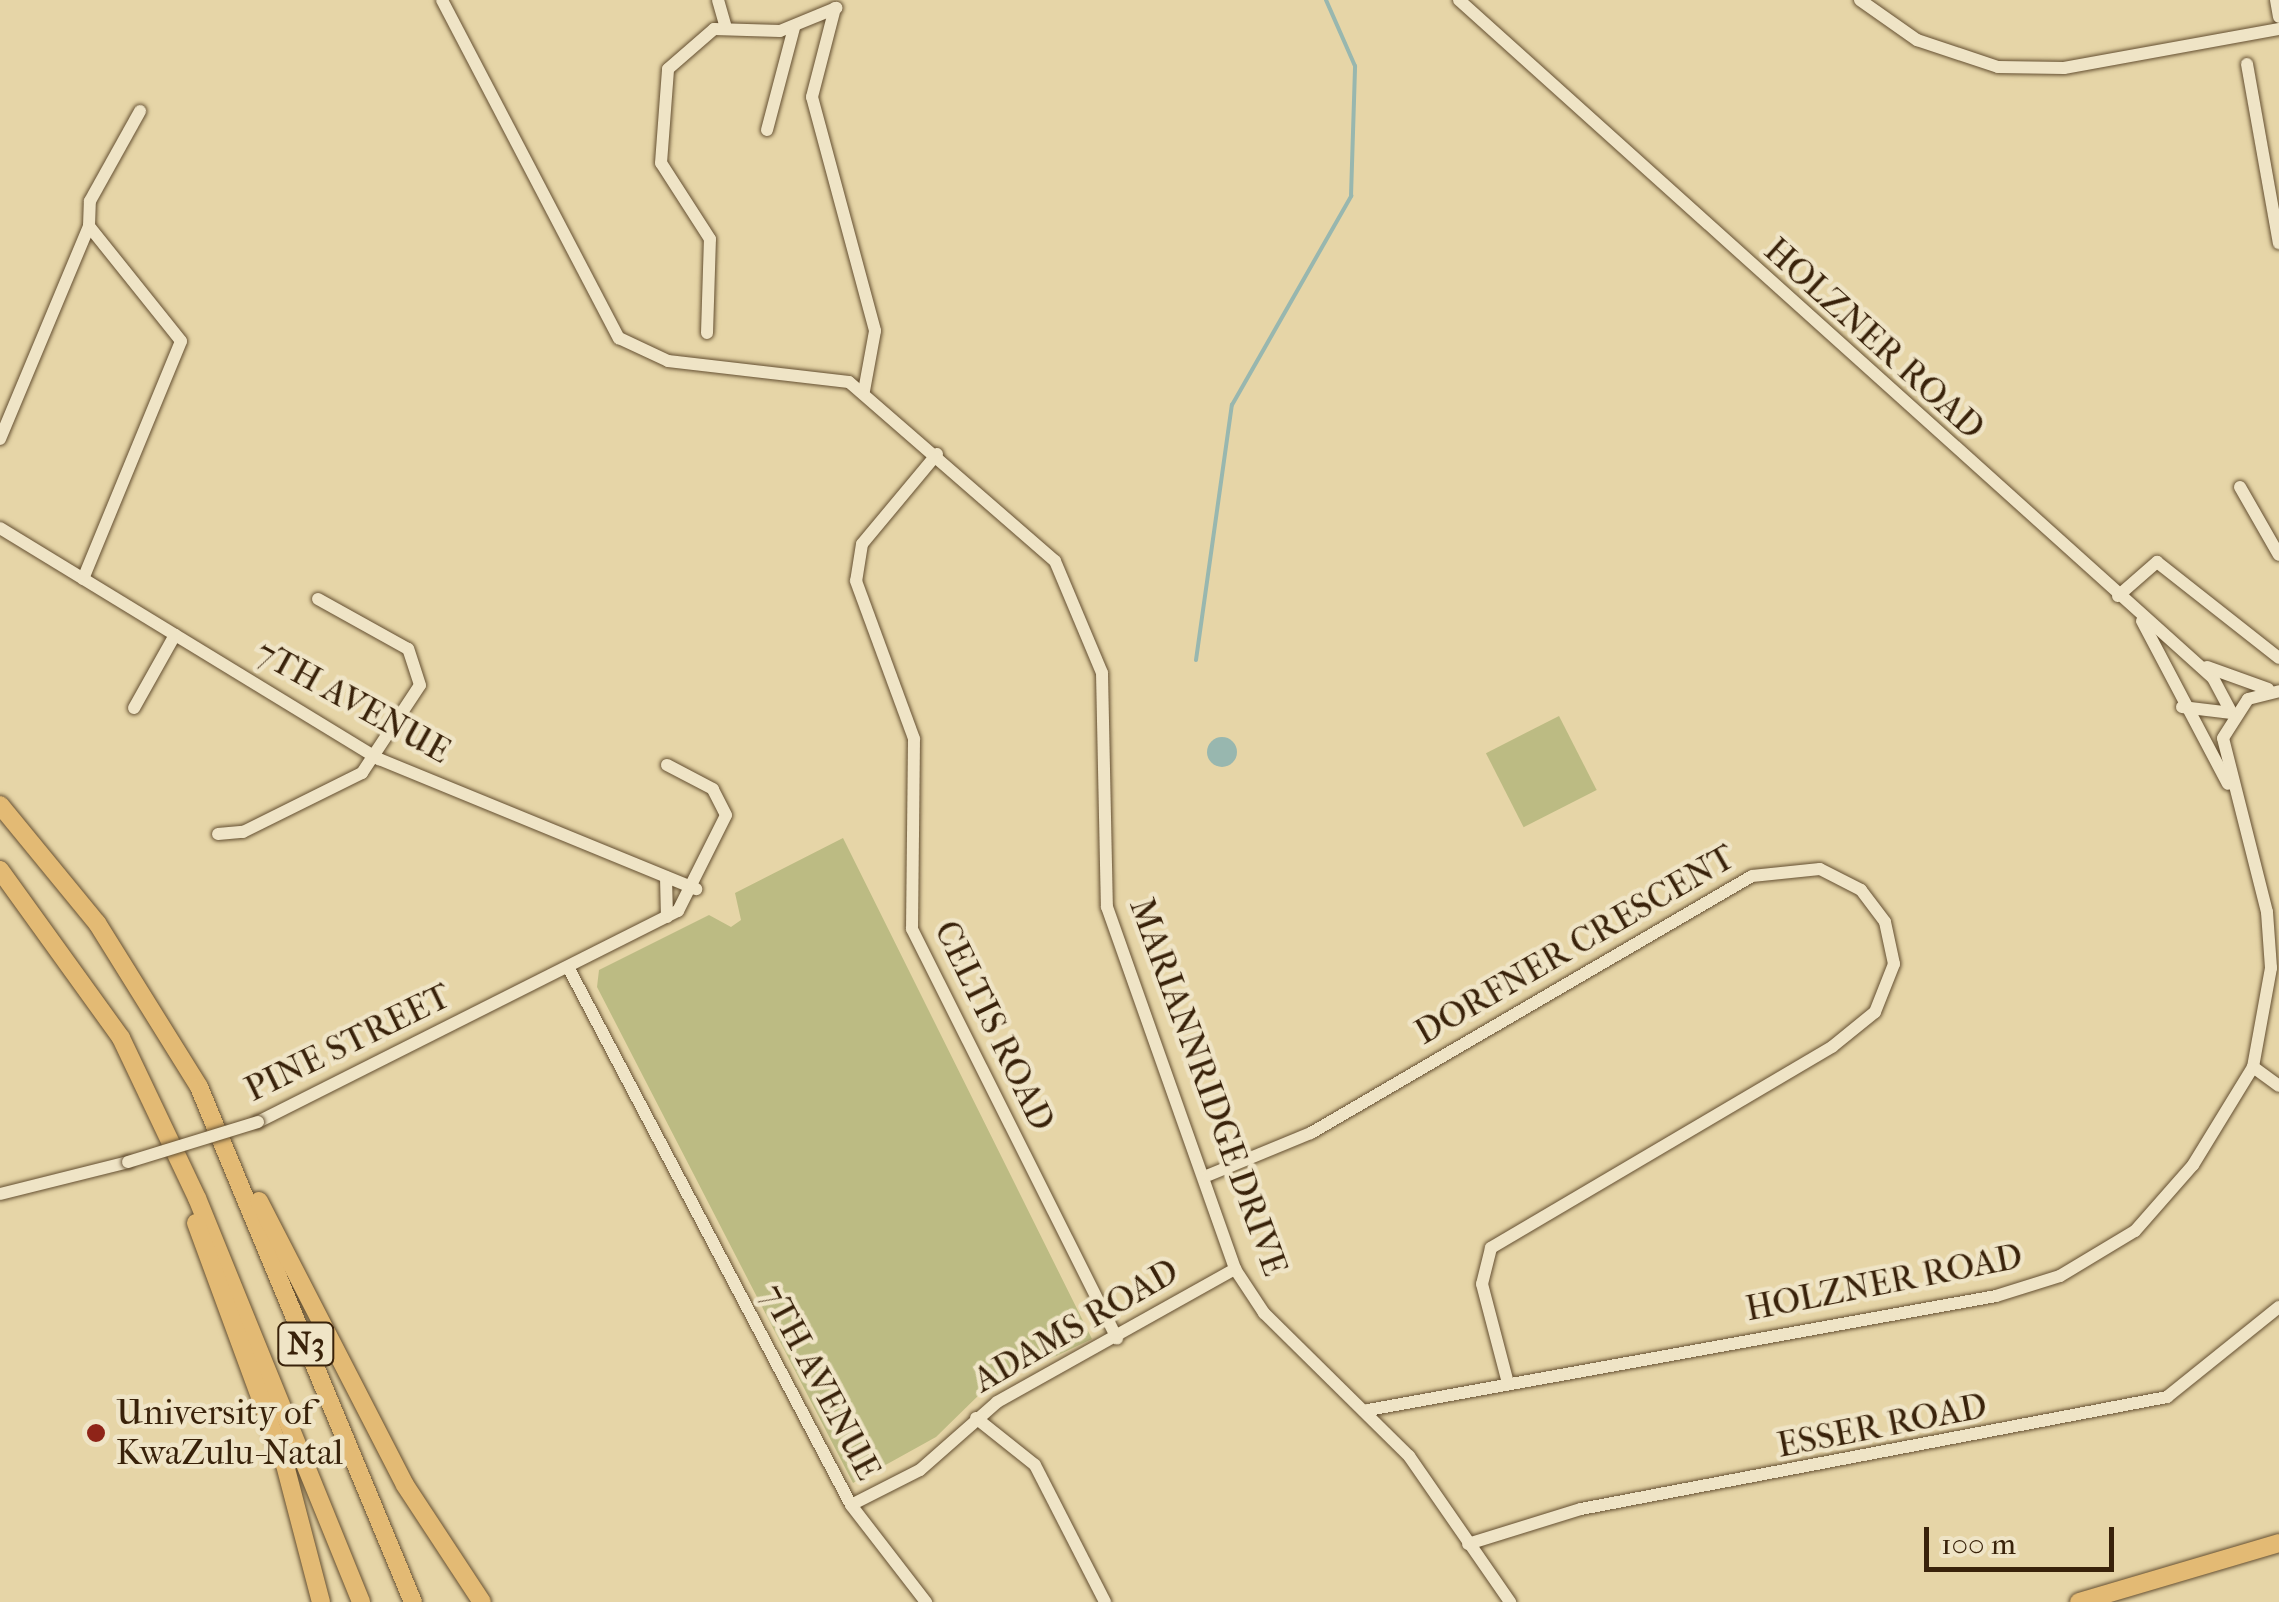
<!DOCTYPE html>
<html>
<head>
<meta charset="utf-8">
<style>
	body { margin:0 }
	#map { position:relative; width:2279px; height:1602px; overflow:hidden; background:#e6d5a7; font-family:"IM FELL French Canon",serif }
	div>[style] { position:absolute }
	.green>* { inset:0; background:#bcbb83; transform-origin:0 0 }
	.water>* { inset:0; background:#98b7af }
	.round { border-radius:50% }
	.stream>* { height:4px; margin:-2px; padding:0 2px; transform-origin:2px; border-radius:2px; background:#98b7af }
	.roads { filter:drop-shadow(0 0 2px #644f31) drop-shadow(0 0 2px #644f31) }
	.minor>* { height:12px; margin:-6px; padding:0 6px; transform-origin:6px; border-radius:6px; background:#efe4c6 }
	.highway>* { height:18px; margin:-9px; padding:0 9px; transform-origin:9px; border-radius:9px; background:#e3ba74 }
	.bridges { filter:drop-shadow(0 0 2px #644f31) drop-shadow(0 0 2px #644f31) }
	.minor-bridge>* { height:12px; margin:-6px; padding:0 6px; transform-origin:6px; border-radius:6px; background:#efe4c6 }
	.dots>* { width:28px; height:28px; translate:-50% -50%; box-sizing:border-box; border:5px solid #efe4c6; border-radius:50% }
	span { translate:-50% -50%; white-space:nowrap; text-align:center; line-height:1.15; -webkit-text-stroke:9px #efe4c6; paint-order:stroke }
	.shield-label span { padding:2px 8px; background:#efe4c6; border:2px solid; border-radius:8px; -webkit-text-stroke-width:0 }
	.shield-label { font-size:32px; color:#39220a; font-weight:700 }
	.street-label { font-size:35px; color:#39220a }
	.poi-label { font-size:35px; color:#39220a }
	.left { translate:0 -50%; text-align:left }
	.scale { position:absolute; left:1924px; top:1527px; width:190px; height:45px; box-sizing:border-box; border:5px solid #39220a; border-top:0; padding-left:12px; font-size:30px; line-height:35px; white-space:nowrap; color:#39220a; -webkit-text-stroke:8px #efe4c6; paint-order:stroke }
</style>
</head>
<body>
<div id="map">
	<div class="green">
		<div style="left:1559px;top:716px;width:83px;height:82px;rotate:63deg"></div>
		<div style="clip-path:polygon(843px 838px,1092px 1339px,984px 1390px,936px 1437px,853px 1483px,597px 987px,599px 970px,709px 915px,731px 927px,741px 920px,735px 893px)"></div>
	</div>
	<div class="water">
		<div class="round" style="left:1207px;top:737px;width:30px;height:30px"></div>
	</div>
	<div class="stream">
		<div style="left:1196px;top:660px;width:258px;rotate:-82deg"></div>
		<div style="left:1232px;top:405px;width:241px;rotate:-60.3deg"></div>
		<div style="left:1351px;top:196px;width:130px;rotate:-88.2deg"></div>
		<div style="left:1355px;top:66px;width:72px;rotate:-113.7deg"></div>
	</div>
	<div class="roads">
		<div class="minor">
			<div style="left:442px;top:0;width:382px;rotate:62.4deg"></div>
			<div style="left:619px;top:338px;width:54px;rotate:25.1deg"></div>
			<div style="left:668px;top:361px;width:182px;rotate:6.6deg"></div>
			<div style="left:849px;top:382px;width:273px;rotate:41deg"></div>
			<div style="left:1055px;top:561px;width:121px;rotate:67.2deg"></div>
			<div style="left:1102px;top:673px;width:234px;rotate:88.8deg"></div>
			<div style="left:1107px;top:907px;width:384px;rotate:70.5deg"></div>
			<div style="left:1235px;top:1269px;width:53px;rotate:56.6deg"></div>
			<div style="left:1264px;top:1313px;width:204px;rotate:44.6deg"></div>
			<div style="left:1409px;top:1456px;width:178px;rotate:55.3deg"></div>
			<div style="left:718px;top:0;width:26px;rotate:74deg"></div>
			<div style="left:1459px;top:0;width:1014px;rotate:41.96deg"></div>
			<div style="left:2213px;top:678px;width:40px;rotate:62deg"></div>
			<div style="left:1860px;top:0;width:70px;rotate:35.1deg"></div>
			<div style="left:1917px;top:40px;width:85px;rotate:18.4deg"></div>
			<div style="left:1998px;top:67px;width:66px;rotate:0.9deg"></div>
			<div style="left:2064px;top:68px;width:219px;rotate:-10.3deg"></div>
			<div style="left:2276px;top:0;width:17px;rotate:80deg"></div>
			<div style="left:835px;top:8px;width:92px;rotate:104.5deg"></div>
			<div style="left:812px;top:97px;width:242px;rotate:74.9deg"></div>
			<div style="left:875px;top:331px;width:61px;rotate:100.4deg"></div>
			<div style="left:2247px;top:64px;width:182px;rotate:79.9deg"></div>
			<div style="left:767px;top:130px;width:106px;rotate:-75.2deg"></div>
			<div style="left:707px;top:333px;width:94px;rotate:-88.2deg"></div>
			<div style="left:710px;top:239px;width:90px;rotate:-122.8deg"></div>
			<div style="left:661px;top:163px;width:94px;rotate:-85.7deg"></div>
			<div style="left:668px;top:69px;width:61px;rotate:-41deg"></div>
			<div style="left:714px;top:29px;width:66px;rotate:1.7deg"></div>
			<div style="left:780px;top:31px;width:61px;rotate:-22.3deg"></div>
			<div style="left:0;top:439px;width:231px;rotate:-67.3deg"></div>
			<div style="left:89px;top:226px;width:25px;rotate:-88deg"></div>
			<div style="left:90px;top:201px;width:103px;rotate:-60.9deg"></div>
			<div style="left:937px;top:454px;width:117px;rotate:129.8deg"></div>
			<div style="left:862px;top:544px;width:37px;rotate:99deg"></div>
			<div style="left:856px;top:581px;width:168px;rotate:69.8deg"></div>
			<div style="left:914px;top:739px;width:190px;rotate:90.6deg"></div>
			<div style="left:912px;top:929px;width:458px;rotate:63.4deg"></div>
			<div style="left:2240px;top:487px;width:78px;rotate:60.2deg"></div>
			<div style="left:0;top:528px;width:444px;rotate:31.4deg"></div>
			<div style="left:379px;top:759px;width:343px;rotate:22.3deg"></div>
			<div style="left:83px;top:579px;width:257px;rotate:-67.6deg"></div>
			<div style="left:181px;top:341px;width:147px;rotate:-128.7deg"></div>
			<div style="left:2118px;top:596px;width:52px;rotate:-41.1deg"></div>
			<div style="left:2157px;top:562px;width:155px;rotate:38.2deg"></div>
			<div style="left:2142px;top:621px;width:184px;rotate:62.2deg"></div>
			<div style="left:2207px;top:667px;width:65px;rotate:19.8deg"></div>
			<div style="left:2182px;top:707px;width:50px;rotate:6.8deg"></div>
			<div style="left:134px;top:708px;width:84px;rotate:-60.7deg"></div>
			<div style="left:218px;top:834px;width:25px;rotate:-5deg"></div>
			<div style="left:243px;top:832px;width:133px;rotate:-26.4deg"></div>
			<div style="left:362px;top:773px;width:105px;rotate:-56.6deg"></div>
			<div style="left:420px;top:685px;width:38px;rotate:-108deg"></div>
			<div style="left:408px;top:649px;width:103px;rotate:-150.9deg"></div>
			<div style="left:666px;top:877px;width:40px;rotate:88.6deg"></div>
			<div style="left:568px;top:967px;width:608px;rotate:62.25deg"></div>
			<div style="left:851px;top:1505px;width:123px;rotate:52.3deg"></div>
			<div style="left:2253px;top:1067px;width:32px;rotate:36deg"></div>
			<div style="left:258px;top:1122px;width:470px;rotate:-26.7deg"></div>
			<div style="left:678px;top:911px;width:107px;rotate:-63.4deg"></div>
			<div style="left:726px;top:815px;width:29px;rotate:-117deg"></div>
			<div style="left:713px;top:789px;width:52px;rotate:-152.4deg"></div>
			<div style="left:1209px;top:1175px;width:110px;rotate:-22.4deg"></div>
			<div style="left:1311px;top:1133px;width:510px;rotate:-30.23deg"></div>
			<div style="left:1752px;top:876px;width:68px;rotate:-5.9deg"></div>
			<div style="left:1820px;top:869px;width:46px;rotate:27.1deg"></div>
			<div style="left:1861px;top:890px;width:40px;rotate:53deg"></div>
			<div style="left:1885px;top:922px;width:43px;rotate:77.9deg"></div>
			<div style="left:1894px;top:964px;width:52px;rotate:111.6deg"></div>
			<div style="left:1875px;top:1012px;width:55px;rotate:140.9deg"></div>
			<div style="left:1832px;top:1047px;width:396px;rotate:149.5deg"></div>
			<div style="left:1491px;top:1248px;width:37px;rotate:104deg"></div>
			<div style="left:1482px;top:1284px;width:102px;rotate:75.3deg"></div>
			<div style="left:0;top:1194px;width:132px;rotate:-14deg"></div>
			<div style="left:1368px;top:1410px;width:638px;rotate:-10.29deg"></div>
			<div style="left:1996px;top:1296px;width:67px;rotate:-17.4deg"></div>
			<div style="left:2060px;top:1276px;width:87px;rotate:-31deg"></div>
			<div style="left:2135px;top:1231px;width:88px;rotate:-48.7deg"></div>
			<div style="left:2193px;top:1165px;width:115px;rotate:-58.5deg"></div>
			<div style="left:2253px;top:1067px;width:101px;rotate:-79.7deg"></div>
			<div style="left:2271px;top:968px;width:56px;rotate:-94.1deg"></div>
			<div style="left:2267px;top:912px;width:179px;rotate:-104.2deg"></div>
			<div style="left:2223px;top:738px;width:46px;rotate:-57.3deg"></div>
			<div style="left:2248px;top:699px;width:32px;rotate:-14deg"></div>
			<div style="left:976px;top:1418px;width:75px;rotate:38.5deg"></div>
			<div style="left:1035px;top:1465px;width:154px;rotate:62.9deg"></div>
			<div style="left:851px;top:1505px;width:77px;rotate:-26.9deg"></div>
			<div style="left:920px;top:1470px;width:103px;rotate:-41.4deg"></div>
			<div style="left:997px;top:1402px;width:273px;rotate:-29.2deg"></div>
			<div style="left:1468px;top:1544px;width:118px;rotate:-17.2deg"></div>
			<div style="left:1581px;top:1509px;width:597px;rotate:-10.82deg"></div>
			<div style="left:2167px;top:1397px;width:144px;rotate:-38.8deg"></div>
		</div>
		<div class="highway">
			<div style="left:0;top:805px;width:153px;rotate:50.6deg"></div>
			<div style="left:97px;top:923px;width:193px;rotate:58.1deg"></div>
			<div style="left:199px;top:1087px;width:558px;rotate:67.44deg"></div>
			<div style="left:0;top:870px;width:207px;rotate:54.2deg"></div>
			<div style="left:121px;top:1038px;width:177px;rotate:64.6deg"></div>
			<div style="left:197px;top:1198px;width:436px;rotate:67.9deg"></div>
			<div style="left:259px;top:1201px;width:319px;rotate:62.8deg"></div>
			<div style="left:405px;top:1485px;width:140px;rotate:56.7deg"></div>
			<div style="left:196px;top:1223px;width:258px;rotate:69.8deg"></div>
			<div style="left:285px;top:1465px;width:142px;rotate:75.3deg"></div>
			<div style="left:2079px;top:1602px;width:209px;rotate:-16.4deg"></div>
		</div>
	</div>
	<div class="bridges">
		<div class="minor-bridge">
			<div style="left:128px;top:1162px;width:136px;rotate:-17.1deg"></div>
		</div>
	</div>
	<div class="dots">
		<div style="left:96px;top:1433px;background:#8f2418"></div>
	</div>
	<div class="shield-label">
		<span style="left:306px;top:1344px">N3</span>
	</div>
	<div class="street-label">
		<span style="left:1874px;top:339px;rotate:42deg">HOLZNER ROAD</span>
		<span style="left:353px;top:702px;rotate:29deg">7TH AVENUE</span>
		<span style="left:1575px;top:945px;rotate:-30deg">DORFNER CRESCENT</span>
		<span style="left:994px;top:1026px;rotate:64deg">CELTIS ROAD</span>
		<span style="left:348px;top:1043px;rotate:-26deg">PINE STREET</span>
		<span style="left:1208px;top:1087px;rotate:70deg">MARIANNRIDGE DRIVE</span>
		<span style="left:1884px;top:1283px;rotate:-11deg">HOLZNER ROAD</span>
		<span style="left:1076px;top:1326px;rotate:-30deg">ADAMS ROAD</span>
		<span style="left:820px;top:1382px;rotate:62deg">7TH AVENUE</span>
		<span style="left:1882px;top:1426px;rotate:-11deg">ESSER ROAD</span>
	</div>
	<div class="poi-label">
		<span class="left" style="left:116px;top:1433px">University of<br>KwaZulu-Natal</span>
	</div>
	<div class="scale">100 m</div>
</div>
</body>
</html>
